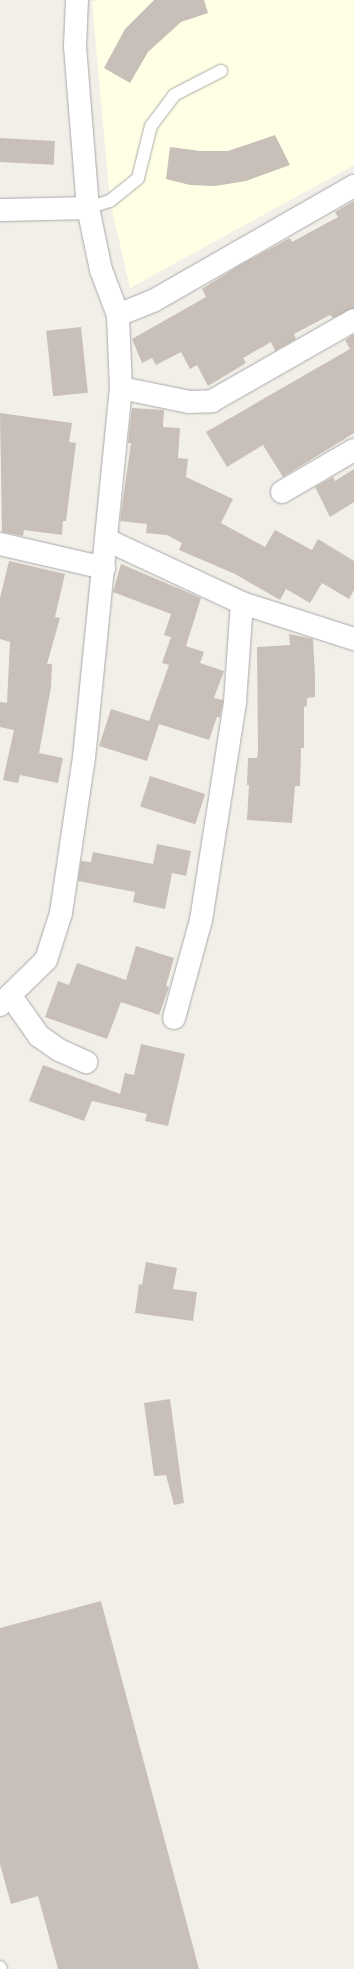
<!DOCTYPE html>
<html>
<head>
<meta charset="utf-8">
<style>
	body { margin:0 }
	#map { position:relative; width:354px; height:1969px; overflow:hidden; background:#f2efe9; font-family:"Alegreya Sans",sans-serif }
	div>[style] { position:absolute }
	.education>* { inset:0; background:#ffffe5 }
	.building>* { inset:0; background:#c7bfb8; transform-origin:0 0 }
	.roads { filter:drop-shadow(0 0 1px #a9a9a9) drop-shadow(0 0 1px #a9a9a9) }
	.lane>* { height:12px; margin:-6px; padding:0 6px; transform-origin:6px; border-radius:6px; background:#fff }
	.street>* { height:22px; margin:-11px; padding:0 11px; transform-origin:11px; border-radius:11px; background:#fff }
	span { translate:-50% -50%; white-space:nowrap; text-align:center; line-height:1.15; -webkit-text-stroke:3px #fff; paint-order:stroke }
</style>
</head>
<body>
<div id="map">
	<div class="education">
		<div style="clip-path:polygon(98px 0,354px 0,354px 165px,130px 288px,110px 201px,92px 2px)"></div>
	</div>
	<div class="building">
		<div style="clip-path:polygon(154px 0,204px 0,208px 13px,181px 22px,148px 52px,130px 83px,104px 68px,125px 29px)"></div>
		<div style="clip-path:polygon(275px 135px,290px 165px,246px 181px,215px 186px,190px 185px,166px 179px,170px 147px,200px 151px,228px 151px)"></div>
		<div style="left:0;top:138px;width:55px;height:24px;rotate:3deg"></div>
		<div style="clip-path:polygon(354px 201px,354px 308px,333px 318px,330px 315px,294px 334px,296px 339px,275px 351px,271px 342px,243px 358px,246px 363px,208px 386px,197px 365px,190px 369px,181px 352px,156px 365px,152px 358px,142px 363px,132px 339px,206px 297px,202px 289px,240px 265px,290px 238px,292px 242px,338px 217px,335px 212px)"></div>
		<div style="left:81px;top:327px;width:66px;height:35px;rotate:84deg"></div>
		<div style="clip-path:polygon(354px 334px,354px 433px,283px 477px,263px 445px,227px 467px,206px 432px,350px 349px,345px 340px)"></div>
		<div style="clip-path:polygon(132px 408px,164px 410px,163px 427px,180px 428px,178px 458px,188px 459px,186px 477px,233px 499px,221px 523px,265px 547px,275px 530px,312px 550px,318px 539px,354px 561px,354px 590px,349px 599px,322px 583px,310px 603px,286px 589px,280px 600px,235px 574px,179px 550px,182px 543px,167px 535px,146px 533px,147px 524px,120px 521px,131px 443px,128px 443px)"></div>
		<div style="clip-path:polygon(0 413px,72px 423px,69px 442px,76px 443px,66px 521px,63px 521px,62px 535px,24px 530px,23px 536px,2px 532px)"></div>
		<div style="clip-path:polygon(354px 469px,354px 502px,330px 517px,315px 487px,333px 477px,335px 481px)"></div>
		<div style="clip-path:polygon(9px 561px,65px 574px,55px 617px,60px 618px,47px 664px,52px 664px,51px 687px,39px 753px,63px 758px,58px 783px,20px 775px,18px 783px,3px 780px,14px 730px,0 727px,0 702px,7px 703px,10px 642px,0 639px,0 598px)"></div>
		<div style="clip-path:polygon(121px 564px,201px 598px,186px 646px,204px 652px,200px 663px,224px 671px,214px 698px,223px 700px,220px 717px,217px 717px,209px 740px,159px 724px,147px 761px,99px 746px,111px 709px,149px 721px,169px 665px,162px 663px,171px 637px,164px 635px,171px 614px,113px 592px)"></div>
		<div style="clip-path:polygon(289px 634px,313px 639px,315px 675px,315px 697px,307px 698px,307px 706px,304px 707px,304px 748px,301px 748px,300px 786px,295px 786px,292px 823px,247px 820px,249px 785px,247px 785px,248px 758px,257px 758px,258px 751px,257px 647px,290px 645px)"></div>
		<div style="left:150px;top:776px;width:58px;height:32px;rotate:18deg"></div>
		<div style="clip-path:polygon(157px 844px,191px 851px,186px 876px,172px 873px,165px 909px,133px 902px,135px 892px,78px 881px,81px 861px,91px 862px,93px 852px,153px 864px)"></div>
		<div style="clip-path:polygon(136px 946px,174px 958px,166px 986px,169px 987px,159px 1015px,121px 1002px,107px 1039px,45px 1017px,58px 981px,69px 985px,77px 963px,126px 980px)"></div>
		<div style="clip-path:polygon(141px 1044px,185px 1054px,168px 1126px,145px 1121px,147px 1114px,92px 1101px,84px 1121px,29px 1101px,43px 1065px,120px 1094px,125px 1073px,134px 1075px)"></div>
		<div style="clip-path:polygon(146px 1262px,177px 1268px,173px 1289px,197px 1292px,193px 1321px,135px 1313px,139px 1284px,142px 1285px)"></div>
		<div style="clip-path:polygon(170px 1399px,184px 1503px,174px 1505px,166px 1475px,154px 1476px,144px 1403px)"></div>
		<div style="clip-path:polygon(101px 1601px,199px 1969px,58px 1969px,38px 1896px,11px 1904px,0 1864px,0 1628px)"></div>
	</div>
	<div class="roads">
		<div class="lane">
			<div style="left:88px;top:208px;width:23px;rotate:-18deg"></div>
			<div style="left:110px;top:201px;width:36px;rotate:-39deg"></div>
			<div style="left:138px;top:178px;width:54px;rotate:-76deg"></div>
			<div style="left:151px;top:126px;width:39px;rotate:-53deg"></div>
			<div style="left:174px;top:95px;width:53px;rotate:-27.1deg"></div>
			<div style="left:0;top:1967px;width:2px;rotate:63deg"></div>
		</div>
		<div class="street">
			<div style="left:0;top:210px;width:88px;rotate:-1.3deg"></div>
			<div style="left:118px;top:315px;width:38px;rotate:-22deg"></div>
			<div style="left:153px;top:301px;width:232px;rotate:-29.8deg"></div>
			<div style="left:121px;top:388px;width:69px;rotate:11.6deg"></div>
			<div style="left:189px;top:402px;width:23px;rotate:-2deg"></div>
			<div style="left:212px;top:401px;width:163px;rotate:-29.7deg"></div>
			<div style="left:282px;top:492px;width:83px;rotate:-30.3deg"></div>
			<div style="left:107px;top:540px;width:149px;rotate:25deg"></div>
			<div style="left:242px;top:603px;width:118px;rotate:17.8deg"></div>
			<div style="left:0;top:544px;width:107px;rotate:13deg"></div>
			<div style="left:10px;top:995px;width:50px;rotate:54.7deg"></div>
			<div style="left:39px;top:1036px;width:24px;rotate:35deg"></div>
			<div style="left:59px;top:1050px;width:30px;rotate:24deg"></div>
			<div style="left:0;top:1005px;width:64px;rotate:-44.4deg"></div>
			<div style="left:46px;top:960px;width:49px;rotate:-72.3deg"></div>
			<div style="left:61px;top:913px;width:157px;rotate:-81.6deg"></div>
			<div style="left:84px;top:758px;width:372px;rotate:-84.3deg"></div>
			<div style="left:121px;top:388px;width:73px;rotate:-92.4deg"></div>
			<div style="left:118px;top:315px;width:48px;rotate:-110.7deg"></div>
			<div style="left:101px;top:270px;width:63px;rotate:-101.8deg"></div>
			<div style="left:88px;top:208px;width:163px;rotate:-94.6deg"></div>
			<div style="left:75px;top:46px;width:46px;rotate:-87.5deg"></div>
			<div style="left:174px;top:1018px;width:102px;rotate:-74.6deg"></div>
			<div style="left:201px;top:920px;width:221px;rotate:-81.1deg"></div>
			<div style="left:235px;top:702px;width:99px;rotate:-86deg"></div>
		</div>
	</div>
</div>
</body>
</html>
